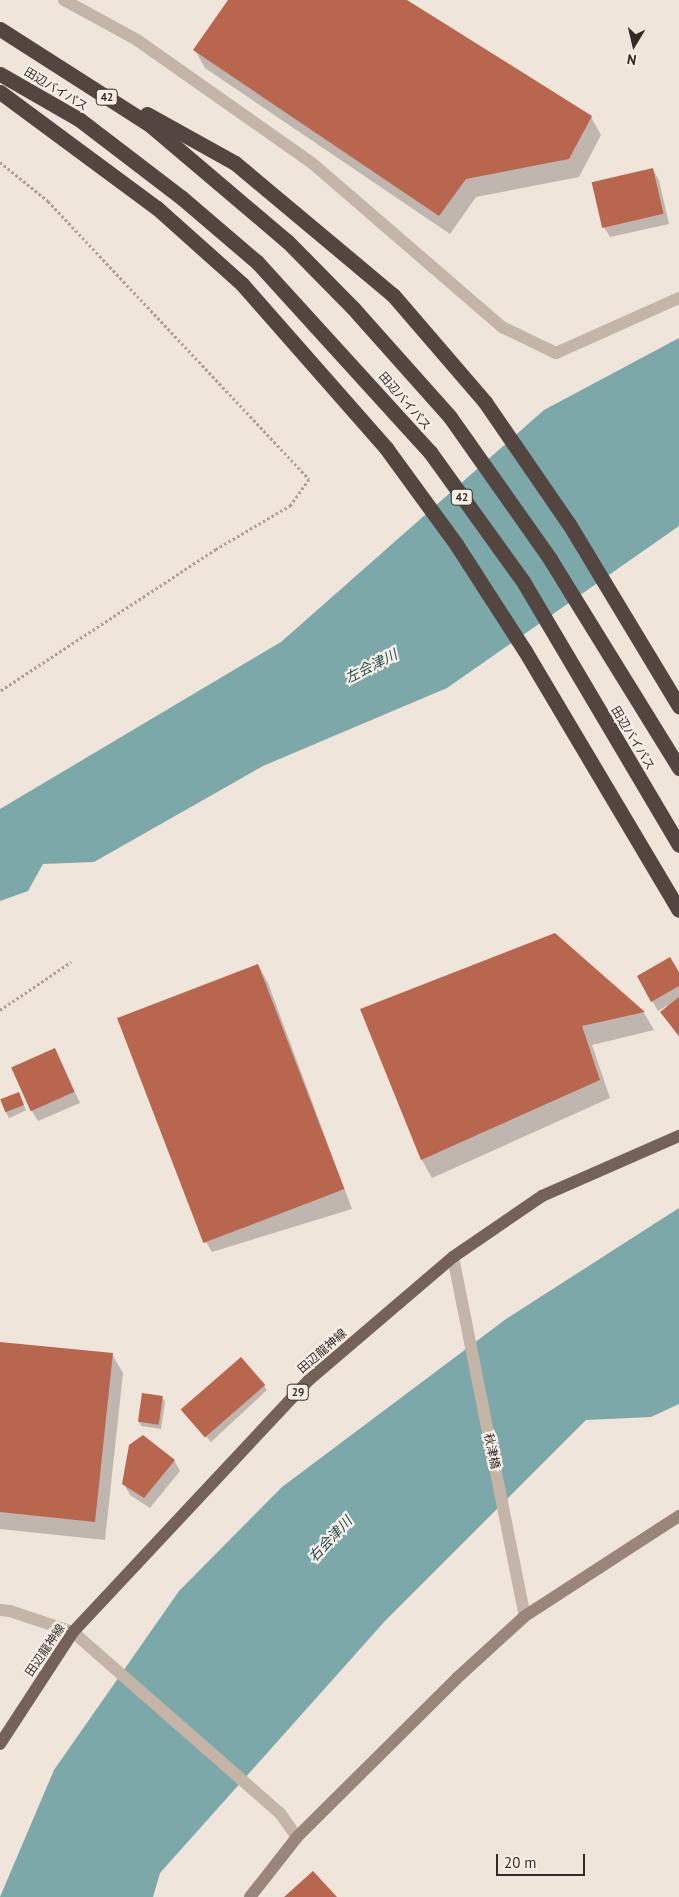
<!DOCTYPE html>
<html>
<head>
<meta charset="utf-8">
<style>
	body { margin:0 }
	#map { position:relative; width:679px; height:1897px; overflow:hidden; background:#efe5db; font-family:"PT Sans","Noto Sans JP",sans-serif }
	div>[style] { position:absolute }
	.water>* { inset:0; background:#7da8a9 }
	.shadow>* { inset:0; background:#0003; transform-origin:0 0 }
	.building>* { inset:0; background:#b9664f; transform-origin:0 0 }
	.path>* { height:3px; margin-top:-1.5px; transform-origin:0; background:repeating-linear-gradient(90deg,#b19f93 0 2.5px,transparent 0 5px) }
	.street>* { height:12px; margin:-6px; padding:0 6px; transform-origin:6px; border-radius:6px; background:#c5b5a8 }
	.secondary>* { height:12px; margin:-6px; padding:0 6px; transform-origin:6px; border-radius:6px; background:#99857a }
	.primary>* { height:12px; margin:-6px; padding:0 6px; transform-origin:6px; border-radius:6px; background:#74625a }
	.highway>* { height:15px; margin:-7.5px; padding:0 7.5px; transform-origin:7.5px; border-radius:7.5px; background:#534540 }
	span { translate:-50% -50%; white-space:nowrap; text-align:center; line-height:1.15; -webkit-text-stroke:4.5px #f7efe7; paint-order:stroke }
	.shield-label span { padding:1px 4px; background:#f7efe7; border:1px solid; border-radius:4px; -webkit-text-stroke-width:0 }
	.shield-label { font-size:11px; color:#332b28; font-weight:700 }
	.street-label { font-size:12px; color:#332b28 }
	.water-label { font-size:14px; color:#224e50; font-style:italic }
	.north { position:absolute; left:609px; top:20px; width:50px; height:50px; -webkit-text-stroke:4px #f7efe7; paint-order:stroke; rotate:189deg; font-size:14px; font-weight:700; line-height:20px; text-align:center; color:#332b28 }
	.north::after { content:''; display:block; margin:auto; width:18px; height:22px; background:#332b28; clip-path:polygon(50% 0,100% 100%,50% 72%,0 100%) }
	.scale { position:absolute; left:496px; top:1854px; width:89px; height:22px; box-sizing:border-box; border:2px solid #332b28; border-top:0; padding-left:6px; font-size:15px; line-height:18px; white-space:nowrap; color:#332b28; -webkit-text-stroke:4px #f7efe7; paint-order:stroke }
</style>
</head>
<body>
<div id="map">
	<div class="water">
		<div style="clip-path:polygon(679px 338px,679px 526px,447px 688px,263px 766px,94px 862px,43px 864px,28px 891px,0 901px,0 809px,281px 642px,544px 410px)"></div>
		<div style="clip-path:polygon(679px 1208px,679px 1404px,651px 1417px,586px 1420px,385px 1621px,160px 1873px,153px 1897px,0 1897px,54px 1770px,179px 1591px,282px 1487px,506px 1319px)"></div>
	</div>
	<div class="shadow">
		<div style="clip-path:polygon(229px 0,405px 0,591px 117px,601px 135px,579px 177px,476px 197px,450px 234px,205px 68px,195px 50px)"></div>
		<div style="clip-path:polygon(653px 170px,659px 180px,669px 224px,610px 237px,604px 227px)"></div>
		<div style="clip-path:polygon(554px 935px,644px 1013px,654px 1030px,592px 1045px,610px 1098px,432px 1178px,422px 1160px,362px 1009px)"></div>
		<div style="clip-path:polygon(258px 965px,268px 983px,352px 1209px,212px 1252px,201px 1234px)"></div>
		<div style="clip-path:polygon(679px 975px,679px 1037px,662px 1013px,668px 1005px,658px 1011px,638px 976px)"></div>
		<div style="clip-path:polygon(55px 1050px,80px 1103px,38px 1121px,32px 1111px)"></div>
		<div style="left:18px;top:1093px;width:19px;height:19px;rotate:65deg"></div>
		<div style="clip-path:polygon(0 1343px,112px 1354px,123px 1373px,105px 1540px,0 1529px)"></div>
		<div style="clip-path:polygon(264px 1386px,267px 1390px,211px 1442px,186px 1414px)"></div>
		<div style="clip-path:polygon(162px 1397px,165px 1402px,161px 1429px,141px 1426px,139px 1422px)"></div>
		<div style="clip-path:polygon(174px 1460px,180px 1471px,150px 1508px,130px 1495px,124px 1484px)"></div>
	</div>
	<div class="building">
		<div style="clip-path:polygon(228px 0,407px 0,592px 116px,569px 159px,466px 179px,439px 216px,193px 50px)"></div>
		<div style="left:653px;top:168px;width:47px;height:63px;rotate:77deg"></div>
		<div style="clip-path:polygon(555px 933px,645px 1012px,582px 1026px,600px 1080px,421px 1160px,360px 1009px)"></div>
		<div style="clip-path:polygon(670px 957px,679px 972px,679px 986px,651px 1002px,637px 976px)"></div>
		<div style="left:258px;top:964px;width:241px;height:151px;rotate:69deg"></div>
		<div style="clip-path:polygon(679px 997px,679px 1036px,660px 1012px)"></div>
		<div style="left:55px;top:1048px;width:48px;height:48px;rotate:66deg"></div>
		<div style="left:19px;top:1092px;width:14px;height:20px;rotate:69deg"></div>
		<div style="clip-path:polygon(0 1342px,113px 1353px,95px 1522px,0 1512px)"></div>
		<div style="left:241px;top:1357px;width:37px;height:80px;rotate:49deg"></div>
		<div style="left:142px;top:1393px;width:21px;height:29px;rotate:8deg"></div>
		<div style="clip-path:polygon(143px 1435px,175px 1460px,144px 1498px,122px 1484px,129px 1445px)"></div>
		<div style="clip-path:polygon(313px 1871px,337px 1897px,284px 1897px)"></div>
	</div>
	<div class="path">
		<div style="left:0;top:162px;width:62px;rotate:39.1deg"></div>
		<div style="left:48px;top:201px;width:381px;rotate:46.8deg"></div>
		<div style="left:309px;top:479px;width:32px;rotate:125deg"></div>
		<div style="left:291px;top:505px;width:87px;rotate:149.6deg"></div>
		<div style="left:216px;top:549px;width:258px;rotate:146.7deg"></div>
		<div style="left:0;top:1010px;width:86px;rotate:-34.1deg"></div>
	</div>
	<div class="street">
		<div style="left:64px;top:0;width:83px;rotate:28.7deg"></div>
		<div style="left:137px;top:40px;width:214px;rotate:35.1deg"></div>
		<div style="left:312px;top:163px;width:251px;rotate:40.8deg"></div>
		<div style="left:502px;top:327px;width:60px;rotate:25.7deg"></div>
		<div style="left:556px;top:353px;width:135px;rotate:-24.1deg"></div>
		<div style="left:453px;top:1257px;width:366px;rotate:78.7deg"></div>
		<div style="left:0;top:1610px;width:10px;rotate:6deg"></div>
		<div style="left:10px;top:1611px;width:66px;rotate:18.4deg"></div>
		<div style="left:73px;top:1632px;width:275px;rotate:41.2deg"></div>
		<div style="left:280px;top:1813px;width:29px;rotate:55deg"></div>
	</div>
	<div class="secondary">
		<div style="left:250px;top:1897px;width:76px;rotate:-51.9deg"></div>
		<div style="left:297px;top:1837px;width:224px;rotate:-44.8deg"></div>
		<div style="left:456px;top:1679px;width:93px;rotate:-42.4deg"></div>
		<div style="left:525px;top:1616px;width:184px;rotate:-33deg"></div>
	</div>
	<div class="primary">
		<div style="left:0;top:1744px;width:134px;rotate:-56.9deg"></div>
		<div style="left:73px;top:1632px;width:345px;rotate:-46.9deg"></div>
		<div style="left:309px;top:1380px;width:189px;rotate:-40.5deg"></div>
		<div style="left:453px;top:1257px;width:108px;rotate:-34.4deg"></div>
		<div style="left:542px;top:1196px;width:150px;rotate:-23.7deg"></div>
	</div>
	<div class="highway">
		<div style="left:0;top:29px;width:178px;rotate:32.6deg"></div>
		<div style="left:150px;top:125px;width:180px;rotate:40.3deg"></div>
		<div style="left:287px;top:241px;width:94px;rotate:45.4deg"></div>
		<div style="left:353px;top:308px;width:146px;rotate:48.3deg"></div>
		<div style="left:450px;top:417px;width:174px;rotate:54.8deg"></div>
		<div style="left:550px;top:559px;width:246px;rotate:58.3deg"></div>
		<div style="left:0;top:74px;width:92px;rotate:29.9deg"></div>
		<div style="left:80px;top:120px;width:128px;rotate:37.4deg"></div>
		<div style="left:182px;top:198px;width:99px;rotate:40.5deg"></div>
		<div style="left:257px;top:262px;width:257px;rotate:47.7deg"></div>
		<div style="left:430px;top:452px;width:161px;rotate:54.3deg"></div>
		<div style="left:524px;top:583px;width:304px;rotate:59.4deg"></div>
		<div style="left:0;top:92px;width:195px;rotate:36.5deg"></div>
		<div style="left:157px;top:208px;width:114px;rotate:41.8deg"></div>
		<div style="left:242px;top:284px;width:218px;rotate:48.7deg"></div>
		<div style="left:386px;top:448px;width:119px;rotate:53.9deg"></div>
		<div style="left:456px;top:544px;width:127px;rotate:57.2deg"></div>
		<div style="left:525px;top:651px;width:301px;rotate:59.3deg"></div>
		<div style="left:147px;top:114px;width:101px;rotate:29.1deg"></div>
		<div style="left:235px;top:163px;width:206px;rotate:39.9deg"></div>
		<div style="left:393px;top:295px;width:141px;rotate:49.3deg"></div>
		<div style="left:485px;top:402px;width:148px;rotate:55.5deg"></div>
		<div style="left:569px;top:524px;width:213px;rotate:58.9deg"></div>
	</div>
	<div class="shield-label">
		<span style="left:107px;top:97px">42</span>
		<span style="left:462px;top:497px">42</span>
		<span style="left:298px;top:1392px">29</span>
	</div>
	<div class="street-label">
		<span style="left:56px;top:89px;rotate:31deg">田辺バイパス</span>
		<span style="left:405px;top:401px;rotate:49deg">田辺バイパス</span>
		<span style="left:633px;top:738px;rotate:59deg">田辺バイパス</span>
		<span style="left:322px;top:1351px;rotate:-41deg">田辺龍神線</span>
		<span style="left:492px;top:1451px;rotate:78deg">秋津橋</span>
		<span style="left:45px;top:1650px;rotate:-56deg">田辺龍神線</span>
	</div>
	<div class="water-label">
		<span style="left:371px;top:666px;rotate:-27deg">左会津川</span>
		<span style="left:330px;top:1539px;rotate:-47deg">右会津川</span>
	</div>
	<div class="north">N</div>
	<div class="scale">20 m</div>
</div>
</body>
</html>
